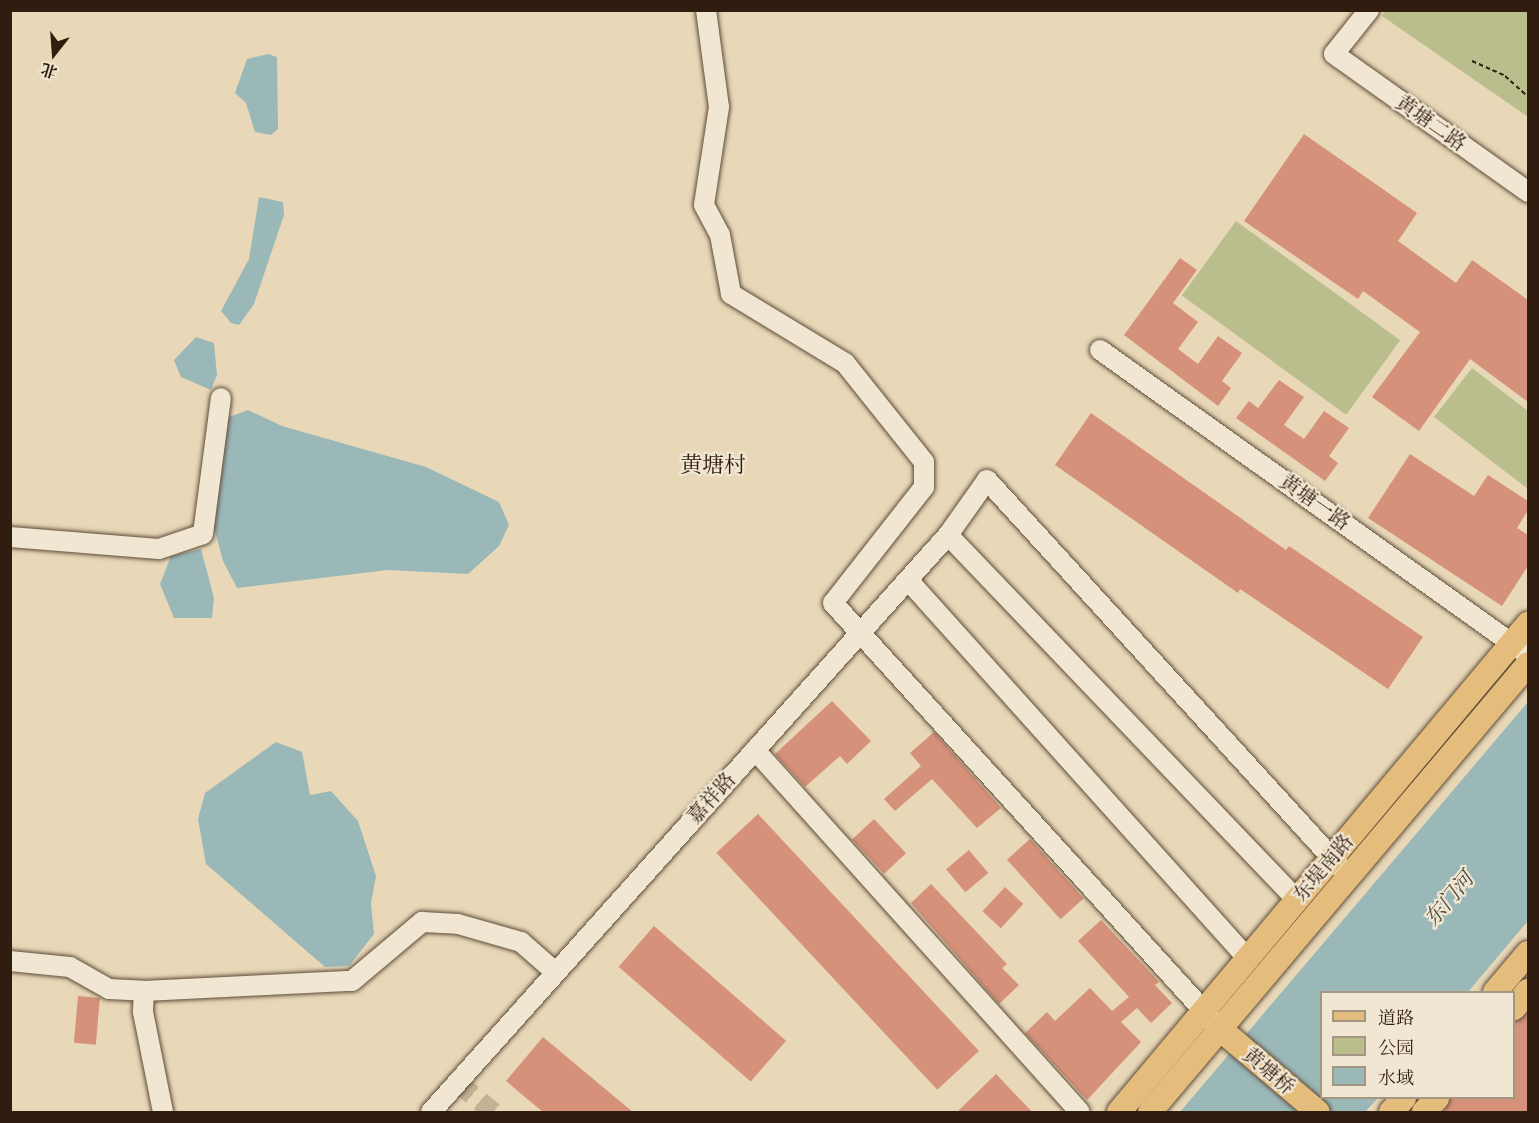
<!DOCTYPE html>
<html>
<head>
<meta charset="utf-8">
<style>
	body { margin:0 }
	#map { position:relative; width:1539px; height:1123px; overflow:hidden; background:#e8d8b8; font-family:"Libre Caslon Text","Noto Serif SC",serif }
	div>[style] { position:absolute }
	.green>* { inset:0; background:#babe8c; transform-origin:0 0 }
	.water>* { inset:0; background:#9bb8b9 }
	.building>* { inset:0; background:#d6917a; transform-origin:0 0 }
	.minor-tunnel>* { height:20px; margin-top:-10px; transform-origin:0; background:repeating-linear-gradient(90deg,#c3b396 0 20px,transparent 0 30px) }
	.path>* { height:2px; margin-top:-1px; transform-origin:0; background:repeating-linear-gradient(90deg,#301d0f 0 4.5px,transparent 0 7.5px) }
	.roads { filter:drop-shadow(0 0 2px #5e4c39) drop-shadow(0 0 2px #5e4c39) }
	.minor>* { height:20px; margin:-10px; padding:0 10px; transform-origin:10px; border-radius:10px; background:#f0e6d1 }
	.major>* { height:24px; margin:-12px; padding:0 12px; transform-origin:12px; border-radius:12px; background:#e4bc7c }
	span { translate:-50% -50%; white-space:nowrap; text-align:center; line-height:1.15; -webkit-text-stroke:4.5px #f0e6d1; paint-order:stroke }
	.street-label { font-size:20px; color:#301d0f }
	.water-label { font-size:21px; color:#504c42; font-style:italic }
	.quarter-label { font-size:22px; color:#301d0f }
	.frame { position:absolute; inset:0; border:12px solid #301d0f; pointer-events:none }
	.legend { position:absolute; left:1320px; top:991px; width:195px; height:108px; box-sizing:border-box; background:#f0e6d1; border:2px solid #a39683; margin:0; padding:8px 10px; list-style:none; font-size:18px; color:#301d0f }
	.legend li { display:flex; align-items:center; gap:12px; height:30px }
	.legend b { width:30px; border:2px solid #a39683 }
	.north { position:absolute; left:24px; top:24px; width:60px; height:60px; -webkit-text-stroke:4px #f0e6d1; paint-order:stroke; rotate:197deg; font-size:16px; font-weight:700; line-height:24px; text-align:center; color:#301d0f }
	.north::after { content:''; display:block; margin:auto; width:21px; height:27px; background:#301d0f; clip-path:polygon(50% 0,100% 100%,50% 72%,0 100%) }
</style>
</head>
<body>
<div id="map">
	<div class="green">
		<div style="clip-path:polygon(1386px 10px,1528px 11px,1528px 117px,1382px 16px)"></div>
		<div style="left:1236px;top:221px;width:203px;height:92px;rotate:36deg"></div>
		<div style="clip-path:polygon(1472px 368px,1528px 411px,1528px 489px,1434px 417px)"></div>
	</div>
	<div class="water">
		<div style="clip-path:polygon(268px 54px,277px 57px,278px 129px,271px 135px,255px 132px,246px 103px,235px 93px,247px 59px)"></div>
		<div style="clip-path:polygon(259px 197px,283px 202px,284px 215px,254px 304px,239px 325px,231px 323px,221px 311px,249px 259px)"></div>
		<div style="clip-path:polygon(196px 337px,214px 343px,217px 375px,211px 390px,181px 377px,174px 360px)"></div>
		<div style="clip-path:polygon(248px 410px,282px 426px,426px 467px,499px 502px,509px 525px,499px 546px,468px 574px,388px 570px,237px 588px,223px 561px,207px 502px,218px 421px)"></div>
		<div style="clip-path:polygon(201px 549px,214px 598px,212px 618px,174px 618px,160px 584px,171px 556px)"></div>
		<div style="clip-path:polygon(1528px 702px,1528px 921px,1468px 992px,1322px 992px,1322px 1098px,1378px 1098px,1365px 1112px,1180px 1112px)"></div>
		<div style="clip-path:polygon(276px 742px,302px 752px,310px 795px,331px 791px,358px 821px,376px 876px,371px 903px,374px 934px,349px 966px,325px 967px,206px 864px,198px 819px,205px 793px)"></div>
	</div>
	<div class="building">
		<div style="clip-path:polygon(1304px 134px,1417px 213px,1398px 241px,1456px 283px,1472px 260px,1528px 300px,1528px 402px,1470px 359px,1419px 431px,1372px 397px,1420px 332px,1363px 291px,1358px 299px,1244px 221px)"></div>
		<div style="clip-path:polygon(1180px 258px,1197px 270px,1173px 303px,1198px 322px,1178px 349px,1198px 364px,1218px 336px,1242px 353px,1222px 381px,1231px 388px,1218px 406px,1124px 335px)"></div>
		<div style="clip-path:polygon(1279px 380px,1304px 397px,1284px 425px,1304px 439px,1324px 411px,1349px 428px,1329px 456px,1338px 463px,1325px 481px,1236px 418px,1249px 401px,1258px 408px)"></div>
		<div style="clip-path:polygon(1091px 413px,1286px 550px,1289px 546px,1423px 637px,1388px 689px,1240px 589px,1238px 593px,1055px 465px)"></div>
		<div style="clip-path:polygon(1410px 454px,1474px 496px,1488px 475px,1528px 501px,1528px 510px,1517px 528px,1528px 535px,1528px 566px,1502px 606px,1368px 518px)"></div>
		<div style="clip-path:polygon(832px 701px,871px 741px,847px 764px,840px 756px,805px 787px,775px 754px)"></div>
		<div style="clip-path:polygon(934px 732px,1001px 808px,977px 828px,932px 779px,895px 811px,884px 799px,921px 766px,910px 753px)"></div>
		<div style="left:758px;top:814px;width:324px;height:57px;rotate:47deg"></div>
		<div style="left:874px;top:819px;width:47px;height:30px;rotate:47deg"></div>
		<div style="left:1030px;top:839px;width:80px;height:31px;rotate:48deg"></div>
		<div style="left:969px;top:850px;width:30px;height:30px;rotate:50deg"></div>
		<div style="clip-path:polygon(931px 884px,1007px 964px,1002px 968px,1019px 985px,999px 1004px,911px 903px)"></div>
		<div style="left:1005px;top:887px;width:25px;height:33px;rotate:43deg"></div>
		<div style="clip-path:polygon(1101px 920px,1159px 982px,1155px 985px,1172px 1003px,1151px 1023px,1137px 1008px,1121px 1022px,1141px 1042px,1087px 1100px,1025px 1033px,1047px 1012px,1055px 1021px,1090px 988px,1112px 1011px,1129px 997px,1078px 941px)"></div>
		<div style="left:654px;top:926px;width:175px;height:54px;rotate:41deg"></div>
		<div style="left:78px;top:996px;width:22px;height:47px;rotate:5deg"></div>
		<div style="clip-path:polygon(1528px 1013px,1528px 1113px,1443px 1113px,1451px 1098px,1514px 1098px,1514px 1022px)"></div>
		<div style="clip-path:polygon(543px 1037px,634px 1113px,544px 1113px,506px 1081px)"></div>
		<div style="clip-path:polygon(996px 1074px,1033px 1113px,956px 1113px)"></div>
	</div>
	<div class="minor-tunnel">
		<div style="left:457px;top:1082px;width:47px;rotate:39.8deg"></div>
	</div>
	<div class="path">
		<div style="left:1472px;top:61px;width:36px;rotate:24deg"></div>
		<div style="left:1505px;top:76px;width:31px;rotate:42deg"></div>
	</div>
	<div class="roads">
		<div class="minor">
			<div style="left:706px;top:10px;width:98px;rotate:82.4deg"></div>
			<div style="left:719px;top:107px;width:99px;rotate:98.7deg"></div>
			<div style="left:704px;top:205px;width:34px;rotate:62deg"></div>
			<div style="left:720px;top:235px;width:60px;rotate:79.4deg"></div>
			<div style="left:731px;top:294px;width:133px;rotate:31.2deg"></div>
			<div style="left:845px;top:363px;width:127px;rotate:51.4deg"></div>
			<div style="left:924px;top:462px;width:25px;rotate:90deg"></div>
			<div style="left:924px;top:487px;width:147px;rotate:128.1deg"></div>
			<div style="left:833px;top:603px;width:565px;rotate:47.73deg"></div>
			<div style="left:1369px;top:10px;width:56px;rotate:128.5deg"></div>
			<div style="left:1334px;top:54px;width:238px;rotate:35.4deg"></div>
			<div style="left:1100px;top:350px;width:526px;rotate:35.47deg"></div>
			<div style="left:948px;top:535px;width:505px;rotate:46.28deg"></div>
			<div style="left:10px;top:537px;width:149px;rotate:4.6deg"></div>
			<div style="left:159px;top:549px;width:46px;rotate:-18.8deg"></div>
			<div style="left:203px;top:534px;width:137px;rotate:-82.5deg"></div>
			<div style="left:908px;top:580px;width:509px;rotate:48.1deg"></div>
			<div style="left:755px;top:750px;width:486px;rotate:48.1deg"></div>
			<div style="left:10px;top:961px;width:60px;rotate:5.7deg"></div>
			<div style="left:70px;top:967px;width:45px;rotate:29.4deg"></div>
			<div style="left:109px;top:989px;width:35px;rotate:3deg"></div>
			<div style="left:144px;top:991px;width:208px;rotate:-2.8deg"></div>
			<div style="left:352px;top:981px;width:92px;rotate:-40.1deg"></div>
			<div style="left:422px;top:922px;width:36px;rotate:3deg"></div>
			<div style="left:458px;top:924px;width:66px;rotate:15.9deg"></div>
			<div style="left:521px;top:942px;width:44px;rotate:41.3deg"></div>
			<div style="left:144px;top:991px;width:21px;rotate:93deg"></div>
			<div style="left:143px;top:1012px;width:102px;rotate:78.7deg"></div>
			<div style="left:431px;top:1112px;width:775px;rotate:-48.14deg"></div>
			<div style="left:948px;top:535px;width:67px;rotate:-54.7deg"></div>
			<div style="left:987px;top:480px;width:525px;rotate:47.62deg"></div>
		</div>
		<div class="major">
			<div style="left:1495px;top:992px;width:51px;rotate:-49.8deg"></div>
			<div style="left:1514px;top:1008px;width:22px;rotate:-51deg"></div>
			<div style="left:1220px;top:1029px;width:128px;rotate:40.3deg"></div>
			<div style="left:1119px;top:1112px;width:637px;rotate:-50.03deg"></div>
			<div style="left:1150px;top:1112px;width:586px;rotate:-49.84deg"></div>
			<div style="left:1391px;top:1112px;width:19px;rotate:-47deg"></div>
			<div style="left:1424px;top:1112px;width:19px;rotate:-47deg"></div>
		</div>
	</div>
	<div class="street-label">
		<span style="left:1431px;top:123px;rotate:35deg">黄塘二路</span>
		<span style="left:1315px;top:502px;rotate:35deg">黄塘一路</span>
		<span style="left:711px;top:798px;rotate:-48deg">嘉祥路</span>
		<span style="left:1323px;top:868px;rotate:-50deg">东堤南路</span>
		<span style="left:1269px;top:1071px;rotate:40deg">黄塘桥</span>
	</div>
	<div class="water-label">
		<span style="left:1449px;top:899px;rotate:-50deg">东门河</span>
	</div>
	<div class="quarter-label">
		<span style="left:713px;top:465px">黄塘村</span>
	</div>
	<div class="frame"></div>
	<ul class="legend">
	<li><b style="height:8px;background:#e4bc7c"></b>道路</li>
	<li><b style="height:16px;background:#babe8c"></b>公园</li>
	<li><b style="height:16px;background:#9bb8b9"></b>水域</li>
	</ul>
	<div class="north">北</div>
</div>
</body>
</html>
